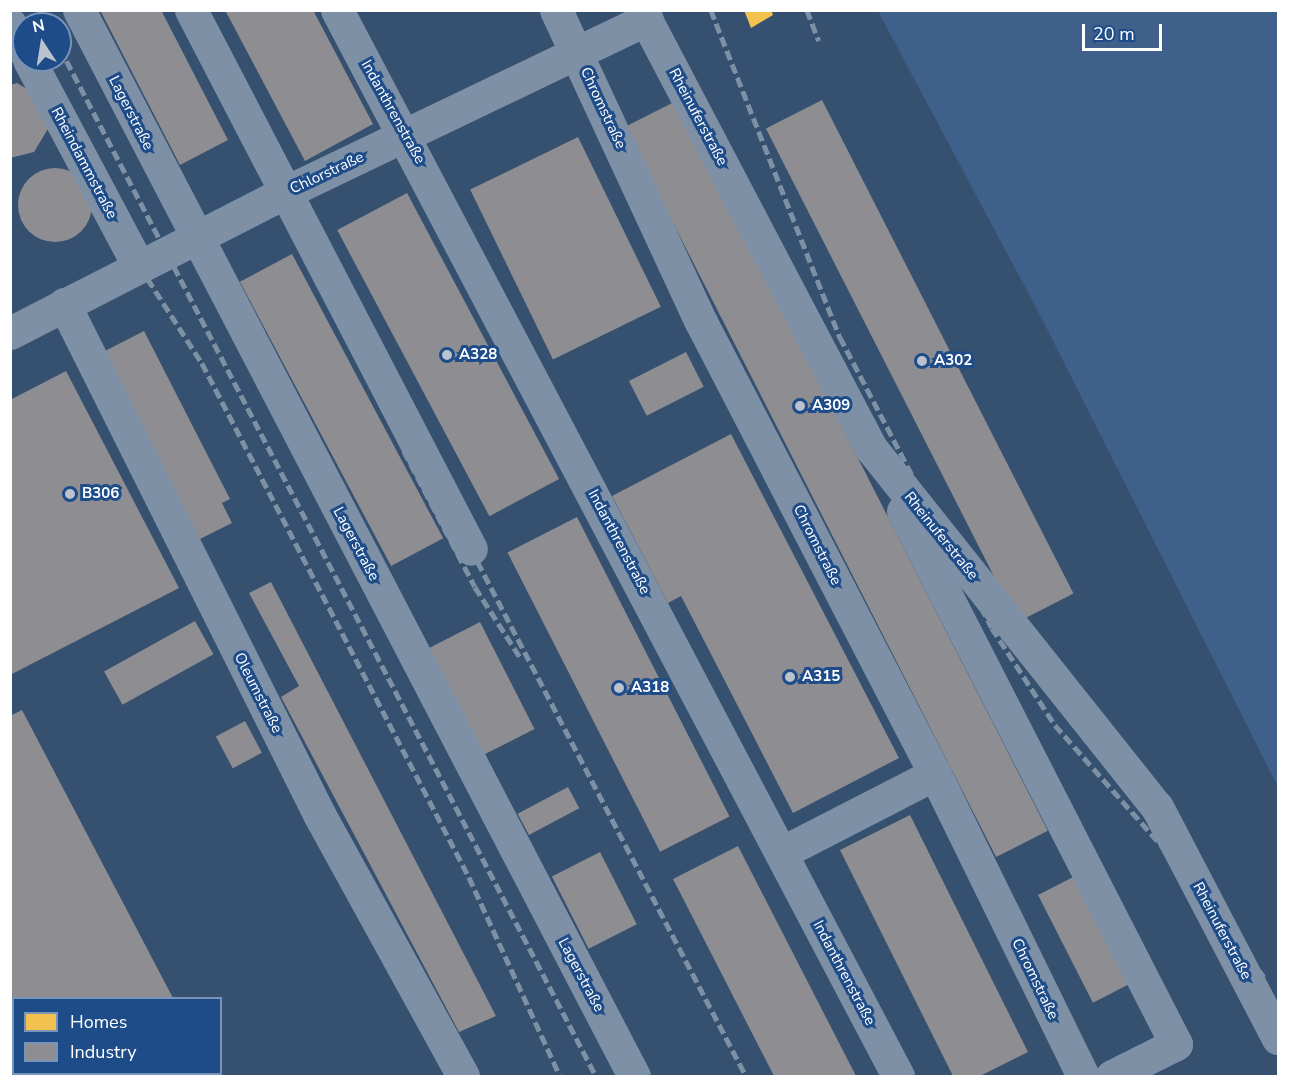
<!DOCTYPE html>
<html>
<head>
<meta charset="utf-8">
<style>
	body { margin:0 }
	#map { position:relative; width:1289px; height:1087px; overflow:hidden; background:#365070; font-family:"Nunito Sans",sans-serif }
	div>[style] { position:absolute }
	.water>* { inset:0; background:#40608c }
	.homes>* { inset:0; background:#f2c14e }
	.industry>* { inset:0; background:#8d8d92; transform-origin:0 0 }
	.round { border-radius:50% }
	.minor>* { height:33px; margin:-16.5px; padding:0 16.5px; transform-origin:16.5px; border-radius:16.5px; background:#7d90a6 }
	.rail>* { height:4.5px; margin-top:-2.25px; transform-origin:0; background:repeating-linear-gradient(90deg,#7d90a4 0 10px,transparent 0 14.5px) }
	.dots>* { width:16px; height:16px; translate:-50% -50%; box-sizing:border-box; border:3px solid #1e4c89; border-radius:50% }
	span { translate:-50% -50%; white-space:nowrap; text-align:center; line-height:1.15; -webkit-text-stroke:6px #1e4c89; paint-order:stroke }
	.street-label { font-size:15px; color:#fff }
	.poi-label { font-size:15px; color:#fff; font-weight:700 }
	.left { translate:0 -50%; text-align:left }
	.frame { position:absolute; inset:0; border:12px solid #fff; pointer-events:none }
	.legend { position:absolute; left:12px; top:997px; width:210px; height:78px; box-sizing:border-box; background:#1e4c89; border:2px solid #7894b8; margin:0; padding:8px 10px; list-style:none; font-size:18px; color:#fff }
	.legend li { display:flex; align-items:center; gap:12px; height:30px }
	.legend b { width:30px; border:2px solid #7894b8 }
	.north { position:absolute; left:12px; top:12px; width:60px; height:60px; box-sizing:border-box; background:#1e4c89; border:2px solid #7894b8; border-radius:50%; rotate:348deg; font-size:16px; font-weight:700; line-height:24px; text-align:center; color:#fff }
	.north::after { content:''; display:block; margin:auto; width:21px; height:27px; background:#b9c2cd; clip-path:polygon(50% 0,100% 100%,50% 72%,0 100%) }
	.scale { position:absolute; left:1082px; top:24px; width:80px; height:27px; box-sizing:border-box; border:3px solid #fff; border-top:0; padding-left:8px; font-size:18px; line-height:21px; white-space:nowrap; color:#fff; -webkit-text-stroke:4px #1e4c89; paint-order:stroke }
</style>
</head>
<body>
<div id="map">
	<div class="water">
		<div style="clip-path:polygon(878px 11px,1278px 11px,1278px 787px,1041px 317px)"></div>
	</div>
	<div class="homes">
		<div style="clip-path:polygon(744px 10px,771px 10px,773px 15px,751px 28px)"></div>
	</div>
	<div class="industry">
		<div style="clip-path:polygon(100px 10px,161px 10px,228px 140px,180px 165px)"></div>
		<div style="clip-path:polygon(225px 10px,313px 10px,373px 124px,305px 161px)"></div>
		<div style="clip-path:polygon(17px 83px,43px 99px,49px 127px,34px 152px,10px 158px,10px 85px)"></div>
		<div style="left:822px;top:100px;width:554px;height:63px;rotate:63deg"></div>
		<div style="left:676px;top:101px;width:819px;height:58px;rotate:63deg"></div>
		<div style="left:578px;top:137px;width:189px;height:120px;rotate:64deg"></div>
		<div class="round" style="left:18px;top:168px;width:74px;height:74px"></div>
		<div style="left:407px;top:193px;width:324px;height:79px;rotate:62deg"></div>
		<div style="left:292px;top:254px;width:322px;height:59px;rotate:62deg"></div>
		<div style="clip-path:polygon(144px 331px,230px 499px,222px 503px,232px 523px,200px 539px,101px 353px)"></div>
		<div style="left:686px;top:352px;width:39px;height:64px;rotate:63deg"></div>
		<div style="clip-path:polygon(66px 371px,179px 588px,10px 675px,10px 400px)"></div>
		<div style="clip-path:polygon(731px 434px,899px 758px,793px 813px,681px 596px,668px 603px,612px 496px)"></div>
		<div style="left:577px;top:517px;width:336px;height:78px;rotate:63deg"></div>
		<div style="clip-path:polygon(271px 582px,496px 1016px,459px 1032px,281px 697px,299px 686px,249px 593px)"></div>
		<div style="left:195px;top:621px;width:38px;height:104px;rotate:61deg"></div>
		<div style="left:480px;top:622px;width:120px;height:57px;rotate:63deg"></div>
		<div style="clip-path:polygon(22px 710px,173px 998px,14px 998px,14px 1031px,10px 1025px,10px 716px)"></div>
		<div style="left:245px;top:721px;width:36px;height:33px;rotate:62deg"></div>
		<div style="left:568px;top:787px;width:24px;height:57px;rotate:62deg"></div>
		<div style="clip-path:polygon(910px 815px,1028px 1052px,980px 1076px,953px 1076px,840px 850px)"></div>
		<div style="clip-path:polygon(738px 846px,856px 1076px,774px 1076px,673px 879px)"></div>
		<div style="left:600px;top:852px;width:81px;height:54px;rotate:63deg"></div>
		<div style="left:1079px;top:874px;width:121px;height:46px;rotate:63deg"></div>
		<div style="left:36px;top:1074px;width:176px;height:2px"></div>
	</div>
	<div class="minor">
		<div style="left:79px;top:10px;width:1202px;rotate:62.5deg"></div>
		<div style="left:191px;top:10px;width:607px;rotate:62.55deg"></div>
		<div style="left:337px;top:10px;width:1205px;rotate:62.24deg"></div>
		<div style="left:556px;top:10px;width:344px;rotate:65.1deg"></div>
		<div style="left:701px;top:322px;width:509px;rotate:62.63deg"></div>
		<div style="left:935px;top:774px;width:336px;rotate:63.9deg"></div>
		<div style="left:641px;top:10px;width:495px;rotate:62.3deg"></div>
		<div style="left:871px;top:448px;width:459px;rotate:51.5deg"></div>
		<div style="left:1157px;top:807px;width:261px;rotate:62.4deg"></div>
		<div style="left:10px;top:24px;width:30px;rotate:62deg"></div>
		<div style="left:29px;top:60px;width:234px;rotate:62deg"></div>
		<div style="left:64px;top:304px;width:570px;rotate:63.43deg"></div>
		<div style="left:319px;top:814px;width:299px;rotate:61.2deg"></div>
		<div style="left:10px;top:333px;width:310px;rotate:-27.1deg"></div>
		<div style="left:286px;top:192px;width:400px;rotate:-25.6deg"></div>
		<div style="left:903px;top:511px;width:599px;rotate:62.88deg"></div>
		<div style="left:1176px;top:1044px;width:72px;rotate:153.4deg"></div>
		<div style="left:781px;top:853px;width:173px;rotate:-27.2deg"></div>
	</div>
	<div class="rail">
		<div style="left:40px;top:10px;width:16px;rotate:63deg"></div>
		<div style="left:711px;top:10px;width:352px;rotate:68.5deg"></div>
		<div style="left:840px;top:337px;width:328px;rotate:62.4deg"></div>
		<div style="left:992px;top:628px;width:116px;rotate:57deg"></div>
		<div style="left:1055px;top:725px;width:219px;rotate:48.5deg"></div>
		<div style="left:1200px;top:889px;width:109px;rotate:54deg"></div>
		<div style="left:807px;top:10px;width:33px;rotate:69deg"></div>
		<div style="left:60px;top:48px;width:1159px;rotate:62.46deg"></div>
		<div style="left:10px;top:49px;width:137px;rotate:60.8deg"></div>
		<div style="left:77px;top:169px;width:231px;rotate:57.2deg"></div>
		<div style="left:202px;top:363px;width:579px;rotate:62.55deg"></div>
		<div style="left:469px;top:877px;width:219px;rotate:65.4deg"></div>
		<div style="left:129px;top:429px;width:730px;rotate:62.42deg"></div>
		<div style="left:404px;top:451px;width:153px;rotate:62.4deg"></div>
		<div style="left:475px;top:587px;width:83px;rotate:57.3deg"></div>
		<div style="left:471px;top:549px;width:594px;rotate:62.44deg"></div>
		<div style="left:1065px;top:1016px;width:68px;rotate:62.7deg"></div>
	</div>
	<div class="dots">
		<div style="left:447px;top:355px;background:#b9c2cd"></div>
		<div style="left:922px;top:361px;background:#b9c2cd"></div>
		<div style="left:800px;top:406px;background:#b9c2cd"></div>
		<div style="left:70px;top:494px;background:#b9c2cd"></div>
		<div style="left:790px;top:677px;background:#b9c2cd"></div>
		<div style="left:619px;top:688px;background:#b9c2cd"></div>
	</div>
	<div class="street-label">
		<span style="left:603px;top:108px;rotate:65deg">Chromstraße</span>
		<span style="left:393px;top:112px;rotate:61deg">Indanthrenstraße</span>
		<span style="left:131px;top:113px;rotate:63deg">Lagerstraße</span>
		<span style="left:698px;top:117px;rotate:62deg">Rheinuferstraße</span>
		<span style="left:84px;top:163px;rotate:62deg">Rheindammstraße</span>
		<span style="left:327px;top:173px;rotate:-25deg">Chlorstraße</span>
		<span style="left:941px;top:536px;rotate:51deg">Rheinuferstraße</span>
		<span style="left:619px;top:542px;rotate:62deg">Indanthrenstraße</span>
		<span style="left:356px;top:544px;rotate:62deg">Lagerstraße</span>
		<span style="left:817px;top:545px;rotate:63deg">Chromstraße</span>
		<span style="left:258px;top:693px;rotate:63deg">Oleumstraße</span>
		<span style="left:1222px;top:931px;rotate:62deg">Rheinuferstraße</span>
		<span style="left:844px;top:973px;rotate:62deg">Indanthrenstraße</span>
		<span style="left:581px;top:975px;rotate:62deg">Lagerstraße</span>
		<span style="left:1035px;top:979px;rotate:64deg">Chromstraße</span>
	</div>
	<div class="poi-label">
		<span class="left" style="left:459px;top:355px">A328</span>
		<span class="left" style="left:934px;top:361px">A302</span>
		<span class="left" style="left:812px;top:406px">A309</span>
		<span class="left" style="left:82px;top:494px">B306</span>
		<span class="left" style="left:802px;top:677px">A315</span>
		<span class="left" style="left:631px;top:688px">A318</span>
	</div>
	<div class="frame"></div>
	<ul class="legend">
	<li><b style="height:16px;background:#f2c14e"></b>Homes</li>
	<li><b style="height:16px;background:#8d8d92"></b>Industry</li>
	</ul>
	<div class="north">N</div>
	<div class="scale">20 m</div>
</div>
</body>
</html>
